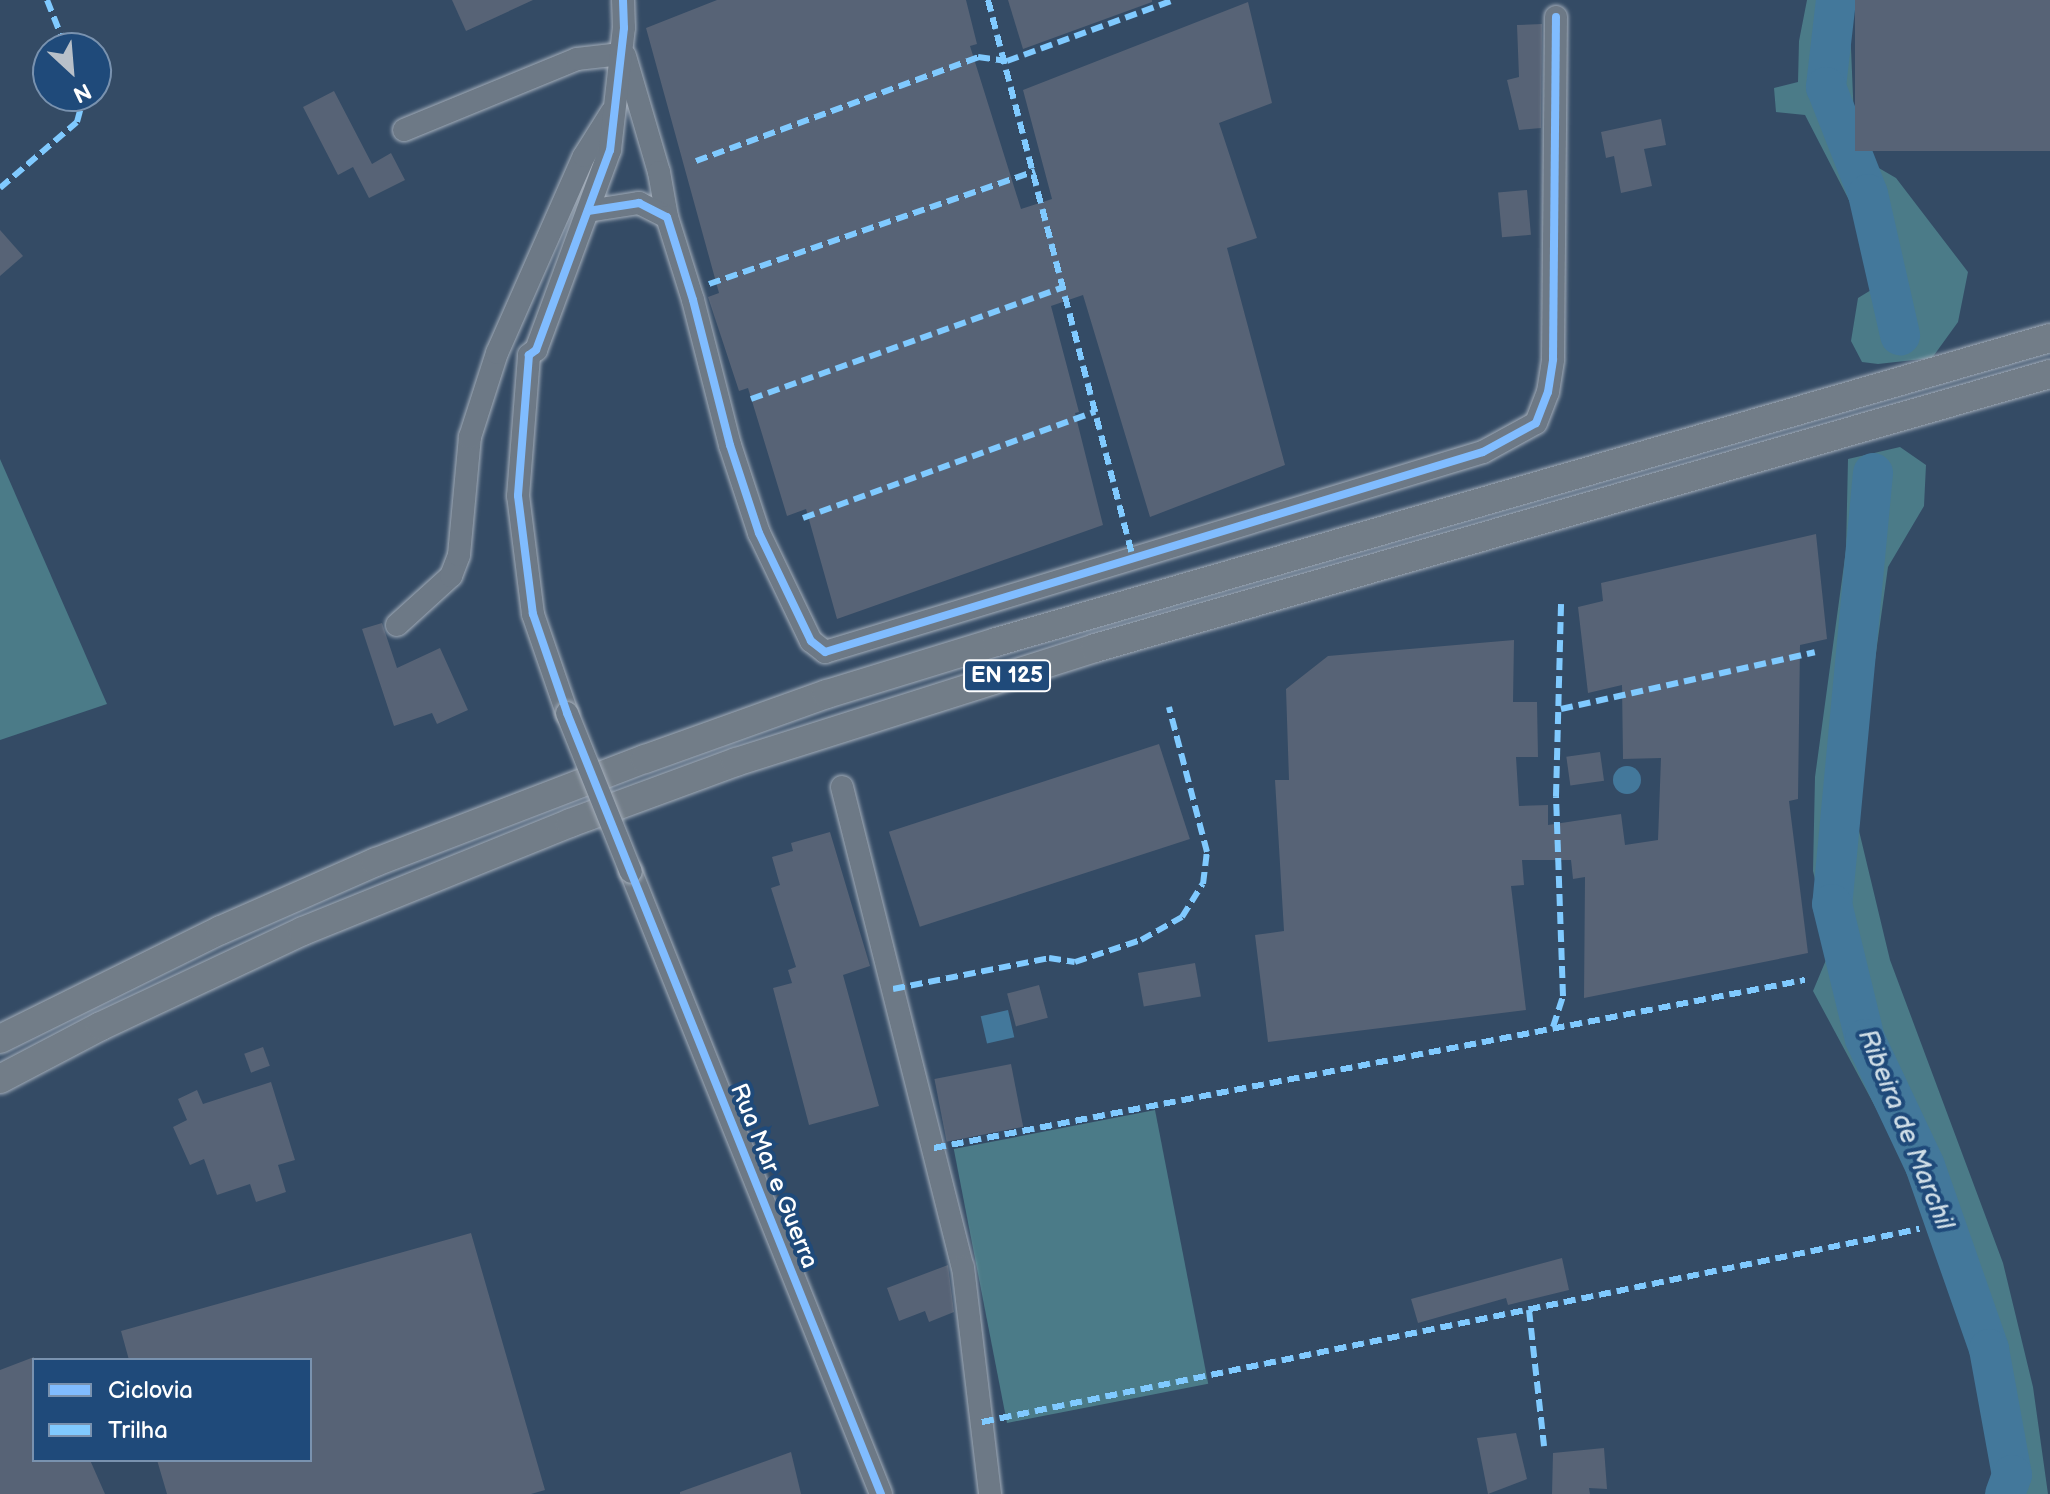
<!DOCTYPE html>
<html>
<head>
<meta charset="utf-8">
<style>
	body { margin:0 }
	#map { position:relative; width:2050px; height:1494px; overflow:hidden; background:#344b65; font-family:"Balsamiq Sans",sans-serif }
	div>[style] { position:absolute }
	.green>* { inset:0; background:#4b7b88; transform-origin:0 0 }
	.water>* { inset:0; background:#43789b; transform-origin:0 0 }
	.round { border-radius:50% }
	.river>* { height:40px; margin:-20px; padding:0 20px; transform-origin:20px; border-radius:20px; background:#43789b }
	.building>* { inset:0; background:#576376; transform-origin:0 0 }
	.roads { filter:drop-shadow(0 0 2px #a4aeba) drop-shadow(0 0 2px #a4aeba) }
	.minor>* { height:22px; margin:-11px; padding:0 11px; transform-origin:11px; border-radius:11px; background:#6d7986 }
	.major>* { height:28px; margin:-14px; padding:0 14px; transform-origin:14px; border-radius:14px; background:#727d88 }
	.bridges { filter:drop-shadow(0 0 2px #a4aeba) drop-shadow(0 0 2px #a4aeba) }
	.minor-bridge>* { height:22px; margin:-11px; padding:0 11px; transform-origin:11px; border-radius:11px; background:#6d7986 }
	.quiet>* { height:6px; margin-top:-3px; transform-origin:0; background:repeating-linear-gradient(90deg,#80caff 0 12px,transparent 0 18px) }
	.cycleway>* { height:8px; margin:-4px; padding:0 4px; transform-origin:4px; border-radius:4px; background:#80bcff }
	span { translate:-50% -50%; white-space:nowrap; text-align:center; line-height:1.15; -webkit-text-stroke:8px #1f4a7a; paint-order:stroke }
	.shield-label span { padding:2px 6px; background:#1f4a7a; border:2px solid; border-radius:6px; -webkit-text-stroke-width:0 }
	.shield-label { font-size:22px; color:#fff; font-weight:700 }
	.street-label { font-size:24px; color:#fff }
	.water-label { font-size:26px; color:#d0dee7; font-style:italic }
	.legend { position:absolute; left:32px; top:1358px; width:280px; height:104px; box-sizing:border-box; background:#1f4a7a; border:2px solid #7992af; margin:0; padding:10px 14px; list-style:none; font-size:24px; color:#fff }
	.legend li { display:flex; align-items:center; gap:16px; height:40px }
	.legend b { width:40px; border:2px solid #7992af }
	.north { position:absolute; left:32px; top:32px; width:80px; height:80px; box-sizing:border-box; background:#1f4a7a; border:2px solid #7992af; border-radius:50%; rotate:154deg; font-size:22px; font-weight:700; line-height:32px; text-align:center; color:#fff }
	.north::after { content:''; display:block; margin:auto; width:28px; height:36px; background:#b8c0c9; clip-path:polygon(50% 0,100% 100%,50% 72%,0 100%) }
</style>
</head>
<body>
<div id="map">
	<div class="green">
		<div style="clip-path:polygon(1807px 0,1849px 0,1854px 120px,1865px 160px,1896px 178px,1968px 272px,1958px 322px,1932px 358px,1878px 364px,1862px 362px,1851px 341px,1858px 298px,1876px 287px,1865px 231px,1805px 115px,1776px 112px,1774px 88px,1798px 82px,1799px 41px)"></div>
		<div style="clip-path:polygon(1900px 447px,1926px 465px,1924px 506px,1888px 567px,1854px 810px,1890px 960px,2003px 1263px,2033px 1387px,2048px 1494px,1985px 1494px,1995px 1476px,1976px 1340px,1899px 1151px,1813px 991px,1831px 948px,1813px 871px,1815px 777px,1846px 550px,1848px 459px)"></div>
		<div style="clip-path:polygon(0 459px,107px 704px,0 740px)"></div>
		<div style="left:1155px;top:1110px;width:279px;height:205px;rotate:79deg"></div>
	</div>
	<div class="water">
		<div class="round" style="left:1613px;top:766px;width:28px;height:28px"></div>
		<div style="left:1008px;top:1010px;width:28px;height:28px;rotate:77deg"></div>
	</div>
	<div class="river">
		<div style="left:1836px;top:0;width:88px;rotate:96.6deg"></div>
		<div style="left:1826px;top:87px;width:115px;rotate:68.6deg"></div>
		<div style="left:1868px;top:194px;width:145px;rotate:77.2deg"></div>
		<div style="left:1873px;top:473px;width:433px;rotate:95.4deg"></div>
		<div style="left:1832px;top:904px;width:139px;rotate:76.3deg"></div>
		<div style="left:1865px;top:1039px;width:140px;rotate:64.7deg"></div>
		<div style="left:1925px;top:1166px;width:194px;rotate:70.7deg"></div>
		<div style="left:1989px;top:1349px;width:128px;rotate:79.7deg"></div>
		<div style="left:2012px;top:1475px;width:20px;rotate:110deg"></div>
	</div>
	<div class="building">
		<div style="clip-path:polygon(452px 0,533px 0,466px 31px)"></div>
		<div style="clip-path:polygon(717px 0,966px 0,977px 44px,970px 46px,1021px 209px,1052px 199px,1023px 90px,1248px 2px,1272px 103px,1219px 123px,1257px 238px,1227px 248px,1285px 465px,1150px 517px,1083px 295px,1051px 306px,1079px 412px,1075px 413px,1103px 525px,837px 619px,806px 509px,787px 516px,748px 388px,739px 391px,708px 297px,719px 293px,646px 28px)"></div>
		<div style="clip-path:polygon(1008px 0,1152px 0,1152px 2px,1023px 49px)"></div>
		<div style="left:1855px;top:0;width:195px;height:151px"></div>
		<div style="clip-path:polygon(1542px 24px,1541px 128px,1519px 130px,1507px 80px,1519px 77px,1517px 25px)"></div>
		<div style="clip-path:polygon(334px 91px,372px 164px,391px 153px,405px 180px,369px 198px,353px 167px,338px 175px,303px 107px)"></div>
		<div style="clip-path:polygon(1661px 119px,1666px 145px,1644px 149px,1652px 186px,1621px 193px,1614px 156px,1606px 158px,1601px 132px)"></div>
		<div style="left:1527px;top:190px;width:45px;height:29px;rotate:85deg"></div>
		<div style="clip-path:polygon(0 230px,23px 256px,0 276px)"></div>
		<div style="clip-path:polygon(1816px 534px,1827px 639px,1800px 645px,1798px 799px,1789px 801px,1808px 953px,1584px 998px,1585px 877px,1573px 879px,1571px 860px,1522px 860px,1524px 885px,1511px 886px,1526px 1010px,1268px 1042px,1255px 935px,1284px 931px,1275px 780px,1289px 780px,1286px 689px,1328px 656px,1514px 640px,1513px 702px,1537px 702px,1538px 757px,1516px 757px,1519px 806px,1548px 805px,1548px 825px,1621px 814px,1625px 845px,1658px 840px,1661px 758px,1623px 759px,1622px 685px,1588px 693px,1578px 607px,1603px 601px,1601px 583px)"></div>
		<div style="clip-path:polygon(382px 623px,397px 668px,440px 648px,468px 710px,437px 724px,432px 713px,394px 726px,362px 629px)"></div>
		<div style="left:1159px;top:744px;width:100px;height:284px;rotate:72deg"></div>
		<div style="left:1600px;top:752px;width:29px;height:34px;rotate:82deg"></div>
		<div style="clip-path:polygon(830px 832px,870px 966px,843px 975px,879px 1106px,809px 1125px,773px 988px,792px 983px,788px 970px,796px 967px,771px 888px,780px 885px,772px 857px,793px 851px,791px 843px)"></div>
		<div style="left:1195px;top:963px;width:34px;height:58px;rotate:80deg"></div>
		<div style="left:1039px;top:985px;width:34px;height:33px;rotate:75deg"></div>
		<div style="left:263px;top:1047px;width:20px;height:20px;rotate:70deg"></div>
		<div style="left:1011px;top:1064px;width:64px;height:78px;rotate:79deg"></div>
		<div style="clip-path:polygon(271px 1082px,295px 1160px,278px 1165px,286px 1192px,256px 1202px,250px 1184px,217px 1195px,204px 1159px,190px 1165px,173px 1127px,187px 1120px,178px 1099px,197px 1090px,203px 1104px)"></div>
		<div style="clip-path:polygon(471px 1233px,545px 1490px,531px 1494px,167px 1494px,157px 1460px,310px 1460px,310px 1360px,129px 1360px,121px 1331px)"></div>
		<div style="clip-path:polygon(1562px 1258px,1569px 1290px,1508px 1305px,1506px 1298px,1418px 1323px,1411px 1299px)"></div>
		<div style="clip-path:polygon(948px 1265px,954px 1312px,929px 1322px,925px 1311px,899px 1321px,887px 1288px)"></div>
		<div style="clip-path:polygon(34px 1357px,34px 1460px,90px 1460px,105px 1494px,0 1494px,0 1370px)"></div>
		<div style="clip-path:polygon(1516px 1433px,1527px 1479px,1488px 1494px,1477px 1438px)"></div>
		<div style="clip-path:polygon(1604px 1448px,1607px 1489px,1589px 1488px,1590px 1494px,1552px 1494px,1553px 1453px)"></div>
		<div style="clip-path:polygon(791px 1452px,801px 1494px,680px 1494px,680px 1492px)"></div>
	</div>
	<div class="roads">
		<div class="minor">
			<div style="left:625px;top:56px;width:121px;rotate:73.7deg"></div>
			<div style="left:659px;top:172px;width:46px;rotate:79.9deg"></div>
			<div style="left:404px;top:130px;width:187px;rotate:-22.3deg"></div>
			<div style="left:577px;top:59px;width:44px;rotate:-6.5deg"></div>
			<div style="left:588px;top:211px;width:52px;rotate:-8.9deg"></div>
			<div style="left:639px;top:203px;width:31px;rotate:27deg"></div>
			<div style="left:667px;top:217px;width:87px;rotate:72.6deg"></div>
			<div style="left:693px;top:300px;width:150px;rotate:75.7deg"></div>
			<div style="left:730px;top:445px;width:93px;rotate:71.8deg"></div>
			<div style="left:759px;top:533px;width:120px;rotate:64.3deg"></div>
			<div style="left:811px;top:641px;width:18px;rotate:38deg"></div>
			<div style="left:825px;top:652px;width:688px;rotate:-16.91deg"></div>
			<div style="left:1483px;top:452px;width:60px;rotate:-28.7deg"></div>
			<div style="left:1536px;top:423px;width:33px;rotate:-69deg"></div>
			<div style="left:1548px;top:392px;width:33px;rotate:-81deg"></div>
			<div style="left:1553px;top:359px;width:342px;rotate:-89.5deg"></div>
			<div style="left:397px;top:625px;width:73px;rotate:-42.2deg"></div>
			<div style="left:451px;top:576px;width:22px;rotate:-69deg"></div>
			<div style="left:459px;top:555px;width:119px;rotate:-84.7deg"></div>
			<div style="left:470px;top:437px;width:88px;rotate:-72.2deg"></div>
			<div style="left:497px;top:353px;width:215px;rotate:-66.2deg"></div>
			<div style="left:584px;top:156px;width:51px;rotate:-57.9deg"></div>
			<div style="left:567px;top:713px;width:105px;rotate:-109deg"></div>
			<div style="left:533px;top:614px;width:119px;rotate:-97.2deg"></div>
			<div style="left:518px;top:496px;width:141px;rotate:-85.5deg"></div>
			<div style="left:529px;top:355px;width:9px;rotate:-36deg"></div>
			<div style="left:536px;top:350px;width:213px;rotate:-69.7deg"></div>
			<div style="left:610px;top:150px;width:123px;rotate:-83.5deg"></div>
			<div style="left:624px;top:28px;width:28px;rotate:-92deg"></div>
			<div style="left:842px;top:787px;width:495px;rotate:75.9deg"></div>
			<div style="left:963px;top:1267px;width:229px;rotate:83.2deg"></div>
			<div style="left:631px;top:872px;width:670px;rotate:68.1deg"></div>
		</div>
		<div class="major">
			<div style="left:0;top:1039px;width:246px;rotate:-26.3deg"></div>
			<div style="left:221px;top:930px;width:169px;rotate:-23.7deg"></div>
			<div style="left:376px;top:862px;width:288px;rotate:-21deg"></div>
			<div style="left:645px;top:759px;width:193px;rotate:-19.7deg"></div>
			<div style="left:827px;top:694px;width:177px;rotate:-17.1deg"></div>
			<div style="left:996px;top:642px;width:1097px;rotate:-16.09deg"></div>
			<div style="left:0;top:1079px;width:114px;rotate:-27.7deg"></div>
			<div style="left:101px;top:1026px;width:223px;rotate:-25.2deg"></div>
			<div style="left:303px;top:931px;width:288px;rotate:-22deg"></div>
			<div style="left:570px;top:823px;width:177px;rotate:-20.2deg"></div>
			<div style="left:736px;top:762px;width:377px;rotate:-17.6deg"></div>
			<div style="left:1095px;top:648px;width:994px;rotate:-16.01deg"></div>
		</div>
	</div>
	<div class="bridges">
		<div class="minor-bridge">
			<div style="left:567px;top:713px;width:171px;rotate:68.1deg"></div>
		</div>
	</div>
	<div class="quiet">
		<div style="left:47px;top:0;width:52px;rotate:68.4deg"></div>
		<div style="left:988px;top:0;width:577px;rotate:75.43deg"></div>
		<div style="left:696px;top:161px;width:301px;rotate:-20.2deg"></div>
		<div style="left:978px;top:57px;width:29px;rotate:8deg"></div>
		<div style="left:1007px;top:61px;width:178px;rotate:-20.1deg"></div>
		<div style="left:0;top:188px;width:101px;rotate:-40.6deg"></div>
		<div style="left:77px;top:122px;width:27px;rotate:-75deg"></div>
		<div style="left:709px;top:284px;width:345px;rotate:-19.1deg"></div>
		<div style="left:751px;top:399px;width:332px;rotate:-19.7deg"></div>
		<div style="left:803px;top:518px;width:311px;rotate:-20deg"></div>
		<div style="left:1561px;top:709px;width:260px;rotate:-12.6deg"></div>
		<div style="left:893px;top:989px;width:159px;rotate:-11.2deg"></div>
		<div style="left:1049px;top:958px;width:26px;rotate:9deg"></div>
		<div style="left:1075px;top:962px;width:70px;rotate:-18.4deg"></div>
		<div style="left:1141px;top:940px;width:47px;rotate:-29.3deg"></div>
		<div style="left:1182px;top:917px;width:39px;rotate:-58deg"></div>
		<div style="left:1203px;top:884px;width:32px;rotate:-83deg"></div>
		<div style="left:1207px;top:852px;width:150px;rotate:-104.7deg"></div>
		<div style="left:1553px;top:1027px;width:33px;rotate:-72deg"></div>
		<div style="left:1563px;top:996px;width:200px;rotate:-92deg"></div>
		<div style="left:1556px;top:796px;width:195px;rotate:-88.5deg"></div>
		<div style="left:934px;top:1148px;width:887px;rotate:-10.92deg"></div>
		<div style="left:1529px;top:1310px;width:137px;rotate:83.7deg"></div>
		<div style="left:982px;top:1422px;width:957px;rotate:-11.64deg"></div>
	</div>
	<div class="cycleway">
		<div style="left:623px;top:0;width:28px;rotate:88deg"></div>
		<div style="left:624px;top:28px;width:123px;rotate:96.5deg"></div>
		<div style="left:610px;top:150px;width:213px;rotate:110.3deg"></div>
		<div style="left:536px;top:350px;width:9px;rotate:144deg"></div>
		<div style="left:529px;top:355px;width:141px;rotate:94.5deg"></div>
		<div style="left:518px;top:496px;width:119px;rotate:82.8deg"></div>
		<div style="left:533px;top:614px;width:105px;rotate:71deg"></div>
		<div style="left:567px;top:713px;width:842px;rotate:68.1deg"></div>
		<div style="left:588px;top:211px;width:52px;rotate:-8.9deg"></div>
		<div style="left:639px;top:203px;width:31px;rotate:27deg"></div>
		<div style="left:667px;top:217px;width:87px;rotate:72.6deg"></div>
		<div style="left:693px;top:300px;width:150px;rotate:75.7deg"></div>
		<div style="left:730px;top:445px;width:93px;rotate:71.8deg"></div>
		<div style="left:759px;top:533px;width:120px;rotate:64.3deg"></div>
		<div style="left:811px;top:641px;width:18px;rotate:38deg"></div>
		<div style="left:825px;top:652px;width:688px;rotate:-16.91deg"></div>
		<div style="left:1483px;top:452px;width:60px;rotate:-28.7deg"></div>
		<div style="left:1536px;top:423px;width:33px;rotate:-69deg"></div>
		<div style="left:1548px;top:392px;width:33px;rotate:-81deg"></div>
		<div style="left:1553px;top:359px;width:342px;rotate:-89.5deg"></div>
	</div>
	<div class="shield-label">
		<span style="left:1007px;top:676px">EN 125</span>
	</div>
	<div class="street-label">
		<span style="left:774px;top:1176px;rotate:68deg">Rua Mar e Guerra</span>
	</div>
	<div class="water-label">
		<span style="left:1905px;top:1130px;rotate:68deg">Ribeira de Marchil</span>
	</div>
	<ul class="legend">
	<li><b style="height:10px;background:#80bcff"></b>Ciclovia</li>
	<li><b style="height:10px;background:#80caff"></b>Trilha</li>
	</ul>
	<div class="north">N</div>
</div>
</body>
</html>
